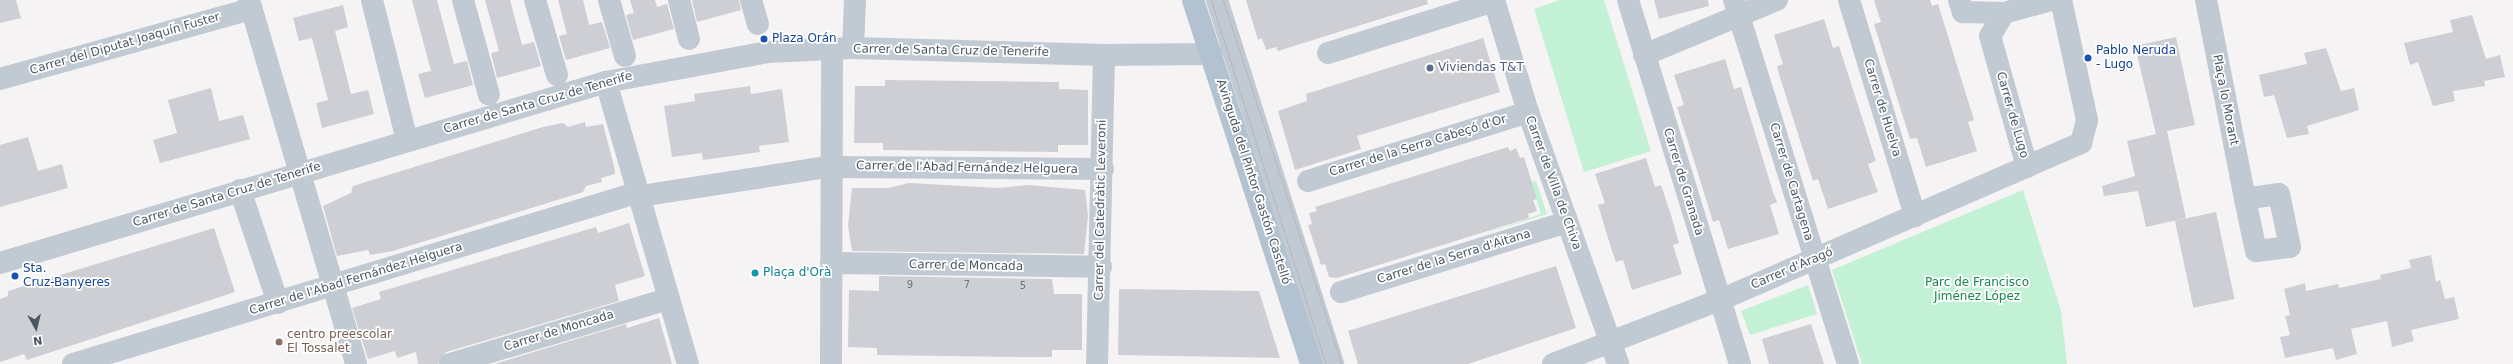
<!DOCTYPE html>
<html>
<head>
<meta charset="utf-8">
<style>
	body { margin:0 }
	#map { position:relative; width:2513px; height:364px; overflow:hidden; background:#f5f3f3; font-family:"DejaVu Sans",sans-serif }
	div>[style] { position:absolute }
	.green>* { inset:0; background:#c3f1d5 }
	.building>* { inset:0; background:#cdcfd5; transform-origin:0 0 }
	.minor>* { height:22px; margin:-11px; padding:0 11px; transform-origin:11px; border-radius:11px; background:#c1cad2 }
	.major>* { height:22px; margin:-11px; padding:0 11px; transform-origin:11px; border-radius:11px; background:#b3c2d1 }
	.tram>* { height:1px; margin:-0.5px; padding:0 0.5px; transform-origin:0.5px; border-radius:0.5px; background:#b5b8bd }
	.dots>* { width:11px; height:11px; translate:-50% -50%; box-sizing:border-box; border:2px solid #fff; border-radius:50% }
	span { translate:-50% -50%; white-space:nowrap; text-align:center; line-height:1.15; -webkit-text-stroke:3.5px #fff; paint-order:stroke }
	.number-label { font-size:10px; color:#6b747e }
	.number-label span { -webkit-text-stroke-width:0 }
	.transit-label { font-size:12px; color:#164399 }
	.left { translate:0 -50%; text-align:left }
	.street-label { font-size:12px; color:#4a5661 }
	.service-label { font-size:12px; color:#4e5e75 }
	.culture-label { font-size:12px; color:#0d838f }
	.park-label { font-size:12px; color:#17864f }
	.education-label { font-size:12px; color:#785e54 }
	.north { position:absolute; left:16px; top:308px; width:40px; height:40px; -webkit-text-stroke:3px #fff; paint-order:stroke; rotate:172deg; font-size:11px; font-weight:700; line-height:16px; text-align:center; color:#4a5661 }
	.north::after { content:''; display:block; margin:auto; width:14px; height:18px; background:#4a5661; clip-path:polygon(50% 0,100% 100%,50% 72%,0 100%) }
</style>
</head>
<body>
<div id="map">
	<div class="green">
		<div style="clip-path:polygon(1560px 0,1604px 0,1651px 151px,1584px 172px,1534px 9px)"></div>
		<div style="clip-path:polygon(1536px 181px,1547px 214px,1474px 237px,1541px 214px,1531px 182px)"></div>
		<div style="clip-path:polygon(2023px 190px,2061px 311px,2067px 364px,1862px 364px,1832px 270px)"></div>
		<div style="clip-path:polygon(1808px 285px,1817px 314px,1750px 335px,1741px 311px)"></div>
	</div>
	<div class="building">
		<div style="clip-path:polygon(0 0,16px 0,21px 18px,0 23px)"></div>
		<div style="clip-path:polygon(412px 0,437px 0,454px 64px,467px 61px,473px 85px,425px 98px,418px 74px,431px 71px)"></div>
		<div style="clip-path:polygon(485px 0,510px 0,522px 45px,534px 42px,541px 66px,497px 78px,491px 53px,499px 51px)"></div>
		<div style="clip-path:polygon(558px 0,583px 0,589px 25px,602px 22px,610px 48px,566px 60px,559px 36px,567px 34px)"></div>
		<div style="clip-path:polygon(630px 0,655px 0,657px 7px,667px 4px,674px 29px,633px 40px,626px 15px,634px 13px)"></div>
		<div style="clip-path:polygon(692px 0,739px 0,741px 10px,697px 22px)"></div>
		<div style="clip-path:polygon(1246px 0,1427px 0,1428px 4px,1278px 51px,1276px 47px,1266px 50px,1262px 38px,1258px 40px)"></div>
		<div style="clip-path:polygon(1654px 0,1708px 0,1709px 6px,1659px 19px)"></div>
		<div style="clip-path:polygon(1874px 0,1930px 0,1932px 6px,1938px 4px,1974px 120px,1968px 122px,1977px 151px,1926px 167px,1917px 138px,1910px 139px,1874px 24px,1881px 22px)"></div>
		<div style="clip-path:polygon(343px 5px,348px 27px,335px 31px,351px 94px,368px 90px,374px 114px,322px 128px,316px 103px,328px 100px,312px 38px,299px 41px,293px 18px)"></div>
		<div style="clip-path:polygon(2472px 15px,2486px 59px,2500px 55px,2505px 77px,2484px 81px,2485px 86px,2453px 91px,2455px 101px,2433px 106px,2418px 62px,2410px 65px,2404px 43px,2453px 32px,2450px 20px)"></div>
		<div style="clip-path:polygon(1824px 19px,1833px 48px,1839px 46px,1876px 161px,1868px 164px,1878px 192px,1828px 209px,1818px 179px,1813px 181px,1779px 74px,1777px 66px,1783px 64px,1774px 35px)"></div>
		<div style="clip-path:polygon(2176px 37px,2195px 125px,2167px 131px,2186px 218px,2146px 227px,2138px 191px,2104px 196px,2102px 186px,2135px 176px,2127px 141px,2156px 134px,2135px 46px)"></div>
		<div style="clip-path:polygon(1483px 38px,1500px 92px,1357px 136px,1361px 149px,1295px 170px,1278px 111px,1307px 101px,1306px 94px)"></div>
		<div style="clip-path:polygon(2326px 48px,2341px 91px,2354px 88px,2359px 110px,2307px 126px,2309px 134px,2287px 138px,2274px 95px,2264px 97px,2259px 75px,2307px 64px,2304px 53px)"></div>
		<div style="clip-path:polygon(1725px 59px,1734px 89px,1741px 87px,1773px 192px,1777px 202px,1770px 205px,1779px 234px,1728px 249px,1719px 220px,1713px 222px,1692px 154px,1677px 107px,1684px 105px,1674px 75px)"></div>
		<div style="clip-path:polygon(885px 80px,1059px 82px,1059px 89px,1088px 90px,1088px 145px,1058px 145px,1058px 152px,883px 150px,883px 143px,854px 143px,855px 86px,885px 86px)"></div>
		<div style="clip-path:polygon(750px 86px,751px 94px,782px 89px,789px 142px,759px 146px,760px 152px,703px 160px,702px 153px,672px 157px,664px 106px,695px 101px,694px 94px)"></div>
		<div style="clip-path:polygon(211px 88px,219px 121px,243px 115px,250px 139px,160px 163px,153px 140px,177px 133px,168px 100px)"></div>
		<div style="clip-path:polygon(585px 122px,586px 127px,603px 124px,615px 170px,615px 174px,601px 178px,602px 182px,586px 186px,583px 192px,393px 251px,370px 255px,368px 250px,337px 256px,323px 206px,351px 193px,353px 186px,543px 127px,563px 123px,568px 127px)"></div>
		<div style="clip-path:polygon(28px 137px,38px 171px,62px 164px,68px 188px,0 207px,0 145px)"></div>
		<div style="clip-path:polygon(1508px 147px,1510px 151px,1516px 148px,1520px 158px,1524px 157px,1537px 199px,1533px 200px,1537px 211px,1528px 214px,1529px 218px,1337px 278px,1329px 277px,1325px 264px,1321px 265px,1308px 225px,1312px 224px,1309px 213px,1317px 211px,1315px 207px)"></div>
		<div style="clip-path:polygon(1646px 158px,1655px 187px,1661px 185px,1671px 215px,1679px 243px,1673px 245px,1682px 274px,1632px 290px,1623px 260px,1616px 262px,1612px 251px,1598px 205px,1605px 203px,1595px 174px)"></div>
		<div style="clip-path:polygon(909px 183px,998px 188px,1027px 185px,1085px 190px,1088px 215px,1084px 254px,852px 251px,848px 225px,852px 188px,888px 188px)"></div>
		<div style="left:2216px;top:212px;width:89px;height:42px;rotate:78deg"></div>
		<div style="clip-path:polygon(629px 223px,645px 276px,615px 285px,619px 301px,446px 352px,438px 364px,418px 364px,416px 352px,397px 358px,395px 351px,368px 359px,352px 308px,381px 299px,379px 292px,596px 227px,598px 233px)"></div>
		<div style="clip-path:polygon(214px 228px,235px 292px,27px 360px,24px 354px,0 362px,0 299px,8px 296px,8px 291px)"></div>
		<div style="clip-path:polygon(2431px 255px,2436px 282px,2440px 280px,2445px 299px,2454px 297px,2459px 319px,2411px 330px,2414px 341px,2392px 347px,2387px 321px,2351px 329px,2357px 354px,2336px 360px,2333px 348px,2285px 358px,2280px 337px,2290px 335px,2285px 316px,2290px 315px,2284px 289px,2305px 283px,2306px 291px,2338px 284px,2339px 288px,2381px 279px,2380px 275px,2411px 268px,2409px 260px)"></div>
		<div style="clip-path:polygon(1556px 266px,1576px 328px,1468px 364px,1358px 364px,1348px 331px)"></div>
		<div style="clip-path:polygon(879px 276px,1052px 279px,1054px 294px,1082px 294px,1082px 350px,1052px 350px,1052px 357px,1021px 357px,877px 355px,877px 348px,848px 347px,849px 290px,879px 291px)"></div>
		<div style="clip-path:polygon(1119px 289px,1259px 291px,1280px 358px,1118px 355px)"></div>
		<div style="clip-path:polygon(659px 318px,672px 364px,494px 364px,626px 324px,627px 328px)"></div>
		<div style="clip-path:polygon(1811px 324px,1824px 364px,1769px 364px,1762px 339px)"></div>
	</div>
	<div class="minor">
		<div style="left:249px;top:0;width:379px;rotate:73.6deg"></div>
		<div style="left:372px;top:0;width:144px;rotate:76deg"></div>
		<div style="left:463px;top:0;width:98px;rotate:74.7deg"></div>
		<div style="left:535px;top:0;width:78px;rotate:73.7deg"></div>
		<div style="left:609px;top:0;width:58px;rotate:74.1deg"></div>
		<div style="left:679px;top:0;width:40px;rotate:75.6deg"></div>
		<div style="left:751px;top:0;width:25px;rotate:74deg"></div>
		<div style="left:1217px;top:0;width:382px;rotate:72.3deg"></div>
		<div style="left:1494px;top:0;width:117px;rotate:73.1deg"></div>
		<div style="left:1528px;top:112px;width:268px;rotate:70.3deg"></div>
		<div style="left:1628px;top:0;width:381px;rotate:72.9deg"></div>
		<div style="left:1734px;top:0;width:381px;rotate:72.6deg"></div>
		<div style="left:1849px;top:0;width:226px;rotate:73deg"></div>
		<div style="left:1959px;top:0;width:13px;rotate:72deg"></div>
		<div style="left:1963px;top:12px;width:41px;rotate:1.4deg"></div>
		<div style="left:2004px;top:13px;width:49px;rotate:-15.5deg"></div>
		<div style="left:2206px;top:0;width:203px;rotate:78.9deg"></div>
		<div style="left:2245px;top:199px;width:53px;rotate:78.1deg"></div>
		<div style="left:2256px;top:251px;width:34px;rotate:-7deg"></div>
		<div style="left:2290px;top:247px;width:54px;rotate:-101.7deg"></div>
		<div style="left:2279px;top:194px;width:34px;rotate:172deg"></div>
		<div style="left:2004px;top:13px;width:27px;rotate:121deg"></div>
		<div style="left:1990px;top:36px;width:136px;rotate:74.2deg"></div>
		<div style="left:853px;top:48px;width:48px;rotate:-87.6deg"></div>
		<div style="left:1328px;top:53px;width:174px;rotate:-17.4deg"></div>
		<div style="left:1644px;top:55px;width:144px;rotate:-22.5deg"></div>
		<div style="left:0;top:79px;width:261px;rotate:-15.6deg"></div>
		<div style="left:606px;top:82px;width:294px;rotate:73.8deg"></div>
		<div style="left:832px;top:167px;width:271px;rotate:0.4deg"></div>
		<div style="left:1308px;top:181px;width:231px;rotate:-17.4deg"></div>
		<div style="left:240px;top:190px;width:119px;rotate:71.4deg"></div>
		<div style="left:653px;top:194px;width:170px;rotate:-8.8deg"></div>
		<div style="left:0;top:263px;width:632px;rotate:-16.63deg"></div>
		<div style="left:606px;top:82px;width:165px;rotate:-10.5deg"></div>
		<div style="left:768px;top:52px;width:85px;rotate:-2.7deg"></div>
		<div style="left:853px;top:48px;width:251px;rotate:1.6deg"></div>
		<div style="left:1104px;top:55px;width:108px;rotate:-0.5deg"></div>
		<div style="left:831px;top:263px;width:270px;rotate:0.8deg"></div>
		<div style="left:1341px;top:292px;width:237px;rotate:-17.2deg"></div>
		<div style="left:73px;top:364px;width:592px;rotate:-16.9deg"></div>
		<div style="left:450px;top:364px;width:227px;rotate:-16.6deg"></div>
		<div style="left:831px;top:364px;width:314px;rotate:-89.8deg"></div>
		<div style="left:1097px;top:364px;width:309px;rotate:-88.7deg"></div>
		<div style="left:1553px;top:364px;width:179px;rotate:-21deg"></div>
		<div style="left:1720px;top:300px;width:394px;rotate:-23.5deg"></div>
		<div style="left:2081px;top:143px;width:24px;rotate:-75deg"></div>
		<div style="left:2087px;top:120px;width:123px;rotate:-102.2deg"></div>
	</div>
	<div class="major">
		<div style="left:1193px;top:0;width:383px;rotate:72deg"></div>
	</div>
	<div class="tram">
		<div style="left:1211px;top:0;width:382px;rotate:72.5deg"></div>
		<div style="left:1223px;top:0;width:383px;rotate:72deg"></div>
	</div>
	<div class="dots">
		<div style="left:764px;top:39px;background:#1a4fb4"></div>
		<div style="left:2088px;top:58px;background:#1a4fb4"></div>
		<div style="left:1430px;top:68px;background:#5c6f8a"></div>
		<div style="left:755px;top:273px;background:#0f9aa8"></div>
		<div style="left:15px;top:276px;background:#1a4fb4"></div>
		<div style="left:279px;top:342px;background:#8d6e63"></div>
	</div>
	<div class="number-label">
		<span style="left:910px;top:285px">9</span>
		<span style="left:967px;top:285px">7</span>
		<span style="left:1023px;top:286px">5</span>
	</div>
	<div class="transit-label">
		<span class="left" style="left:772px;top:39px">Plaza Orán</span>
		<span class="left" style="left:2096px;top:58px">Pablo Neruda<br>- Lugo</span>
		<span class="left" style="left:23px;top:276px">Sta.<br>Cruz-Banyeres</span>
	</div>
	<div class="street-label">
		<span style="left:125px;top:44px;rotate:-16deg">Carrer del Diputat Joaquín Fuster</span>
		<span style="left:951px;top:51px;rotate:1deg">Carrer de Santa Cruz de Tenerife</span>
		<span style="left:2225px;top:100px;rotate:79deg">Plaça lo Morant</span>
		<span style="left:538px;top:103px;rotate:-16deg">Carrer de Santa Cruz de Tenerife</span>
		<span style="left:1882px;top:108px;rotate:73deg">Carrer de Huelva</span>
		<span style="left:2012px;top:115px;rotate:74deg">Carrer de Lugo</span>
		<span style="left:1418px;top:146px;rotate:-17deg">Carrer de la Serra Cabeçó d'Or</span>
		<span style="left:967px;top:168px;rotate:1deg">Carrer de l'Abad Fernández Helguera</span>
		<span style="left:1253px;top:182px;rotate:72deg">Avinguda del Pintor Gastón Castelló</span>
		<span style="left:1683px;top:182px;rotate:73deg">Carrer de Granada</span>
		<span style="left:1791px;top:182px;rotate:73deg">Carrer de Cartagena</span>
		<span style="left:1553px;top:183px;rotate:70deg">Carrer de Villa de Chiva</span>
		<span style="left:227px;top:195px;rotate:-17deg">Carrer de Santa Cruz de Tenerife</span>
		<span style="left:1101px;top:210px;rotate:-89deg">Carrer del Catedràtic Leveroni</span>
		<span style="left:1454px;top:257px;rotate:-17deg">Carrer de la Serra d'Aitana</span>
		<span style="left:966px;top:266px;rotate:1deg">Carrer de Moncada</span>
		<span style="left:1792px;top:269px;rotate:-23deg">Carrer d'Aragó</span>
		<span style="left:356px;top:279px;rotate:-17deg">Carrer de l'Abad Fernández Helguera</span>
		<span style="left:559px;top:331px;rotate:-17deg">Carrer de Moncada</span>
	</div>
	<div class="service-label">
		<span class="left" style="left:1438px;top:68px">Viviendas T&amp;T</span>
	</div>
	<div class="culture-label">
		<span class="left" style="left:763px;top:273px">Plaça d'Orà</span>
	</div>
	<div class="park-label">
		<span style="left:1977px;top:290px">Parc de Francisco<br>Jiménez López</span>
	</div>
	<div class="education-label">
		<span class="left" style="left:287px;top:342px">centro preescolar<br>El Tossalet</span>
	</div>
	<div class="north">N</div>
</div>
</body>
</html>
